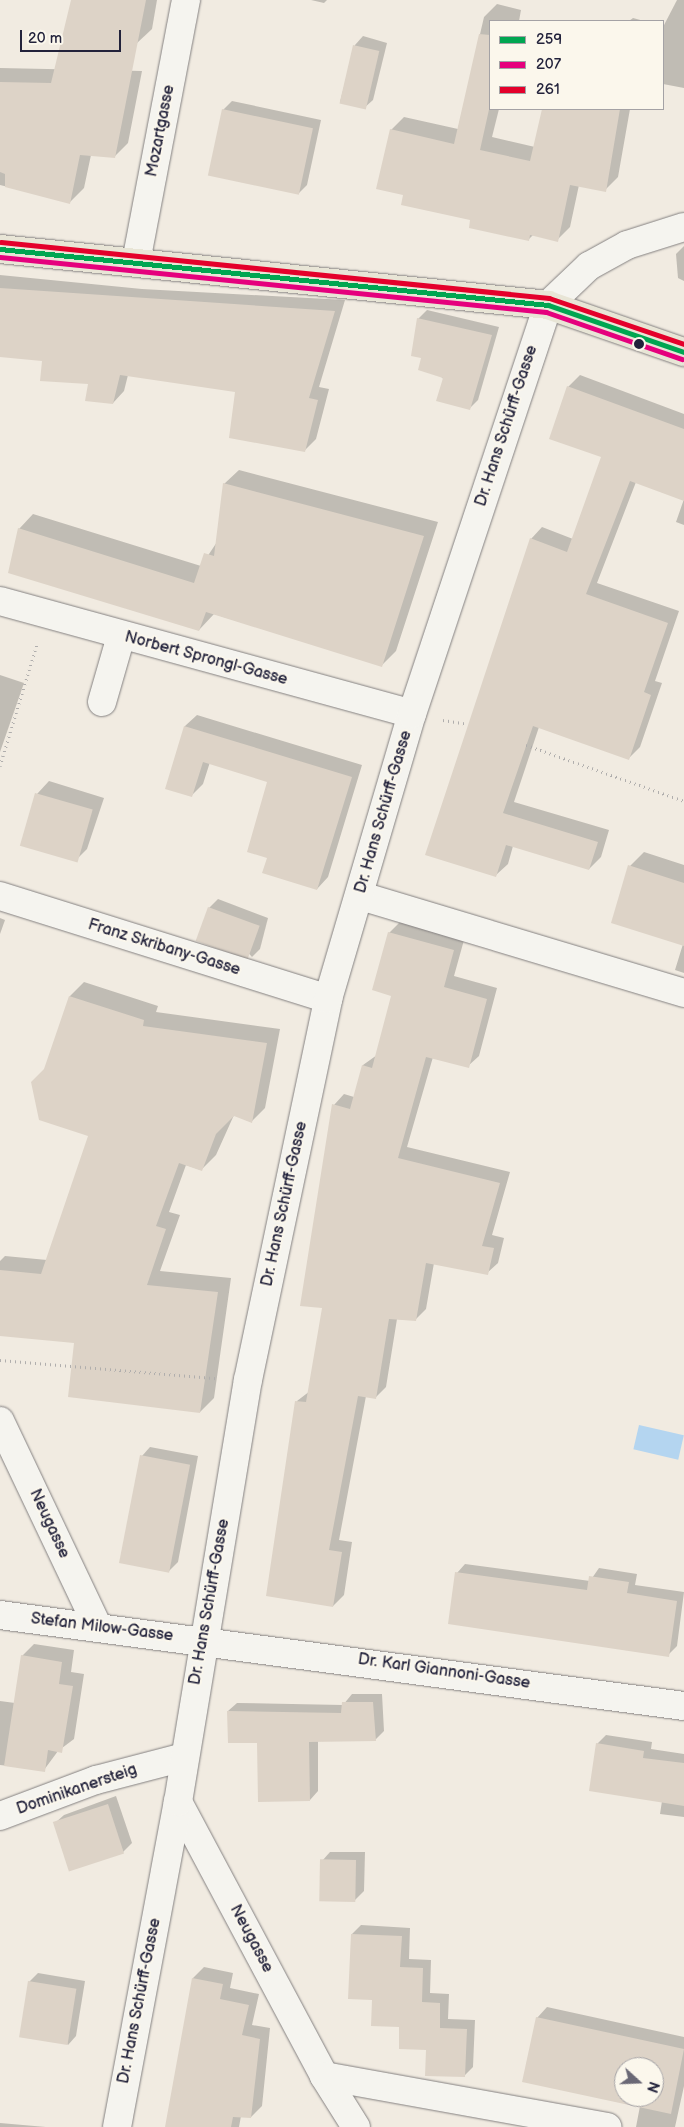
<!DOCTYPE html>
<html>
<head>
<meta charset="utf-8">
<style>
	body { margin:0 }
	#map { position:relative; width:684px; height:2127px; overflow:hidden; background:#f1ebe1; font-family:"Balsamiq Sans",sans-serif }
	div>[style] { position:absolute }
	.water>* { inset:0; background:#b4d5f0; transform-origin:0 0 }
	.shadow>* { inset:0; background:#0003 }
	.building>* { inset:0; background:#ddd3c7; transform-origin:0 0 }
	.path>* { height:3px; margin-top:-1.5px; transform-origin:0; background:repeating-linear-gradient(90deg,#b0aead 0 1px,transparent 0 5px) }
	.roads { filter:drop-shadow(0 0 1px #848181) drop-shadow(0 0 1px #848181) }
	.minor>* { height:28px; margin:-14px; padding:0 14px; transform-origin:14px; border-radius:14px; background:#f5f4ef }
	.major>* { height:28px; margin:-14px; padding:0 14px; transform-origin:14px; border-radius:14px; background:#e8e5d6 }
	.bus-1>* { height:5px; margin:-2.5px; padding:0 2.5px; transform-origin:2.5px; border-radius:2.5px; background:#00a651 }
	.bus-2>* { height:5px; margin:-2.5px; padding:0 2.5px; transform-origin:2.5px; border-radius:2.5px; background:#e5007d }
	.bus-3>* { height:5px; margin:-2.5px; padding:0 2.5px; transform-origin:2.5px; border-radius:2.5px; background:#e4002b }
	.dots>* { width:14px; height:14px; translate:-50% -50%; box-sizing:border-box; border:2px solid #fbf7ec; border-radius:50% }
	span { translate:-50% -50%; white-space:nowrap; text-align:center; line-height:1.15; -webkit-text-stroke:4px #fbf7ec; paint-order:stroke }
	.street-label { font-size:16px; color:#22223b }
	.legend { position:absolute; left:489px; top:20px; width:175px; height:90px; box-sizing:border-box; background:#fbf7ec; border:1px solid #a4a2a5; margin:0; padding:6px 9px; list-style:none; font-size:15px; color:#22223b }
	.legend li { display:flex; align-items:center; gap:10px; height:25px }
	.legend b { width:25px; border:1px solid #a4a2a5 }
	.north { position:absolute; left:614px; top:2057px; width:50px; height:50px; box-sizing:border-box; background:#fbf7ec; border:1px solid #a4a2a5; border-radius:50%; rotate:110deg; font-size:14px; font-weight:700; line-height:20px; text-align:center; color:#22223b }
	.north::after { content:''; display:block; margin:auto; width:18px; height:22px; background:#6a6875; clip-path:polygon(50% 0,100% 100%,50% 72%,0 100%) }
	.scale { position:absolute; left:20px; top:30px; width:101px; height:22px; box-sizing:border-box; border:2px solid #22223b; border-top:0; padding-left:6px; font-size:15px; line-height:18px; white-space:nowrap; color:#22223b; -webkit-text-stroke:4px #fbf7ec; paint-order:stroke }
</style>
</head>
<body>
<div id="map">
	<div class="water">
		<div style="left:639px;top:1425px;width:46px;height:25px;rotate:13deg"></div>
	</div>
	<div class="shadow">
		<div style="clip-path:polygon(73px 0,157px 0,152px 29px,136px 44px)"></div>
		<div style="clip-path:polygon(311px 0,327px 0,324px 3px)"></div>
		<div style="clip-path:polygon(677px 0,684px 0,684px 88px,663px 84px,663px 27px)"></div>
		<div style="clip-path:polygon(497px 4px,521px 10px,519px 21px,490px 21px,490px 109px,499px 109px,492px 137px,535px 147px,543px 109px,630px 109px,618px 177px,605px 190px,579px 185px,570px 227px,557px 240px,533px 235px,528px 240px,405px 194px,391px 130px,404px 117px,458px 129px,484px 17px)"></div>
		<div style="clip-path:polygon(633px 18px,644px 21px,629px 21px)"></div>
		<div style="clip-path:polygon(363px 36px,387px 43px,373px 100px,364px 108px,340px 102px,355px 45px)"></div>
		<div style="clip-path:polygon(0 68px,142px 71px,128px 143px,114px 157px,91px 155px,84px 188px,70px 202px,0 185px)"></div>
		<div style="clip-path:polygon(232px 101px,321px 120px,307px 185px,298px 194px,223px 110px)"></div>
		<div style="clip-path:polygon(684px 246px,684px 281px,678px 278px,676px 254px)"></div>
		<div style="clip-path:polygon(0 275px,142px 289px,345px 300px,319px 387px,329px 389px,316px 439px,304px 451px,237px 391px,128px 375px,124px 391px,113px 403px,89px 383px,44px 360px,0 356px)"></div>
		<div style="clip-path:polygon(427px 310px,499px 327px,478px 400px,470px 408px,423px 357px,418px 319px)"></div>
		<div style="clip-path:polygon(580px 375px,684px 414px,684px 525px,676px 522px,684px 499px,636px 482px,597px 583px,679px 611px,655px 681px,662px 683px,640px 747px,629px 758px,539px 727px,514px 802px,609px 830px,601px 857px,589px 869px,513px 846px,508px 864px,496px 875px,531px 539px,542px 527px,573px 539px,603px 457px,568px 387px)"></div>
		<div style="clip-path:polygon(239px 470px,438px 522px,396px 651px,382px 665px,214px 614px,199px 630px,19px 529px,33px 514px,201px 566px,217px 542px,224px 484px)"></div>
		<div style="clip-path:polygon(0 675px,24px 683px,0 752px)"></div>
		<div style="clip-path:polygon(197px 715px,362px 765px,328px 877px,317px 889px,269px 857px,269px 781px,210px 762px,203px 784px,192px 795px,167px 788px,185px 726px)"></div>
		<div style="clip-path:polygon(49px 781px,104px 798px,87px 849px,75px 861px,37px 794px)"></div>
		<div style="clip-path:polygon(644px 852px,684px 865px,684px 973px,675px 970px,683px 944px,630px 866px)"></div>
		<div style="clip-path:polygon(218px 899px,268px 918px,260px 949px,252px 957px,209px 908px)"></div>
		<div style="clip-path:polygon(0 918px,5px 920px,0 934px)"></div>
		<div style="clip-path:polygon(400px 922px,464px 940px,454px 976px,497px 988px,479px 1056px,468px 1066px,433px 1057px,407px 1147px,510px 1172px,492px 1235px,504px 1238px,498px 1263px,487px 1273px,434px 1263px,426px 1309px,415px 1320px,397px 1319px,386px 1387px,376px 1397px,366px 1396px,339px 1540px,352px 1542px,344px 1595px,333px 1606px,297px 1401px,310px 1391px,323px 1307px,334px 1105px,344px 1094px,354px 1097px,363px 1065px,377px 1055px,393px 995px,389px 933px)"></div>
		<div style="clip-path:polygon(84px 982px,158px 1006px,156px 1012px,280px 1029px,265px 1108px,251px 1122px,234px 1115px,216px 1155px,201px 1170px,186px 1165px,169px 1212px,180px 1215px,160px 1271px,231px 1278px,214px 1398px,200px 1412px,75px 1342px,0 1334px,0 1261px,5px 1256px,47px 1260px,90px 1135px,46px 1069px,70px 996px)"></div>
		<div style="clip-path:polygon(150px 1447px,198px 1456px,178px 1562px,169px 1571px,142px 1456px)"></div>
		<div style="clip-path:polygon(465px 1564px,590px 1581px,599px 1568px,637px 1574px,635px 1585px,684px 1592px,677px 1646px,668px 1655px,457px 1573px)"></div>
		<div style="clip-path:polygon(34px 1644px,74px 1650px,71px 1672px,84px 1674px,74px 1739px,58px 1751px,44px 1770px,0 1765px,0 1701px,15px 1703px,22px 1656px)"></div>
		<div style="clip-path:polygon(352px 1694px,382px 1694px,384px 1731px,375px 1740px,318px 1741px,318px 1791px,310px 1800px,228px 1711px,237px 1703px,343px 1705px)"></div>
		<div style="clip-path:polygon(606px 1735px,652px 1742px,651px 1749px,684px 1754px,684px 1817px,660px 1814px,662px 1801px,597px 1744px)"></div>
		<div style="clip-path:polygon(116px 1796px,132px 1843px,123px 1852px,55px 1823px,64px 1815px)"></div>
		<div style="clip-path:polygon(330px 1852px,365px 1852px,364px 1891px,355px 1900px,322px 1861px)"></div>
		<div style="clip-path:polygon(361px 1925px,410px 1928px,409px 1959px,431px 1960px,430px 1993px,449px 1994px,448px 2019px,475px 2020px,473px 2067px,464px 2076px,373px 1999px,352px 1934px)"></div>
		<div style="clip-path:polygon(204px 1967px,233px 1973px,230px 1988px,259px 1994px,252px 2025px,270px 2028px,262px 2106px,251px 2117px,241px 2116px,239px 2127px,168px 2127px,193px 1978px)"></div>
		<div style="clip-path:polygon(38px 1973px,85px 1981px,76px 2036px,68px 2045px,29px 1982px)"></div>
		<div style="clip-path:polygon(evenodd,547px 2007px,684px 2037px,684px 2086px,675px 2127px,636px 2127px,640px 2106px,524px 2081px,537px 2018px,547px 2007px,624px 2067px,654px 2067px,654px 2097px,624px 2097px,624px 2067px)"></div>
		<div style="clip-path:polygon(0 2123px,46px 2127px,0 2127px)"></div>
	</div>
	<div class="building">
		<div style="clip-path:polygon(71px 0,146px 0,115px 158px,80px 155px,70px 204px,5px 187px,5px 174px,0 172px,0 82px,51px 83px)"></div>
		<div style="clip-path:polygon(479px 34px,490px 35px,490px 105px,480px 150px,530px 161px,542px 109px,620px 109px,606px 192px,570px 185px,558px 242px,530px 235px,529px 241px,469px 228px,470px 220px,401px 205px,403px 195px,376px 189px,390px 129px,454px 144px)"></div>
		<div style="left:353px;top:45px;width:27px;height:60px;rotate:13deg"></div>
		<div style="left:222px;top:109px;width:93px;height:68px;rotate:12deg"></div>
		<div style="clip-path:polygon(0 288px,335px 311px,309px 398px,318px 400px,305px 452px,229px 438px,235px 392px,120px 375px,113px 404px,85px 401px,88px 384px,40px 381px,42px 361px,0 357px)"></div>
		<div style="clip-path:polygon(417px 318px,492px 335px,470px 410px,436px 401px,443px 378px,418px 370px,421px 358px,411px 356px)"></div>
		<div style="clip-path:polygon(567px 386px,684px 429px,684px 501px,630px 481px,586px 594px,668px 623px,644px 692px,651px 695px,629px 760px,533px 726px,503px 813px,598px 842px,589px 870px,506px 845px,496px 877px,425px 855px,530px 538px,567px 552px,601px 457px,549px 439px)"></div>
		<div style="clip-path:polygon(223px 483px,424px 536px,382px 667px,206px 612px,199px 631px,8px 573px,18px 528px,194px 583px,204px 553px,214px 556px)"></div>
		<div style="clip-path:polygon(184px 726px,352px 777px,317px 890px,262px 873px,267px 858px,247px 852px,267px 782px,203px 762px,192px 797px,165px 789px)"></div>
		<div style="left:35px;top:793px;width:60px;height:55px;rotate:16deg"></div>
		<div style="clip-path:polygon(628px 865px,684px 883px,684px 946px,611px 923px)"></div>
		<div style="left:208px;top:907px;width:55px;height:36px;rotate:20deg"></div>
		<div style="clip-path:polygon(388px 932px,454px 950px,444px 987px,487px 999px,469px 1068px,426px 1057px,398px 1158px,500px 1183px,482px 1246px,494px 1248px,488px 1275px,426px 1263px,416px 1321px,389px 1319px,376px 1399px,358px 1396px,329px 1550px,342px 1552px,333px 1607px,266px 1596px,295px 1401px,306px 1402px,322px 1308px,300px 1306px,332px 1104px,350px 1109px,362px 1065px,372px 1068px,391px 996px,372px 990px)"></div>
		<div style="clip-path:polygon(69px 996px,144px 1020px,143px 1026px,267px 1043px,252px 1123px,234px 1116px,216px 1134px,202px 1171px,179px 1163px,156px 1226px,166px 1229px,147px 1285px,218px 1292px,200px 1413px,68px 1397px,74px 1343px,0 1336px,0 1270px,41px 1274px,88px 1136px,39px 1120px,31px 1082px,44px 1069px)"></div>
		<div style="left:140px;top:1455px;width:51px;height:110px;rotate:11deg"></div>
		<div style="clip-path:polygon(455px 1572px,587px 1590px,589px 1576px,629px 1582px,627px 1593px,677px 1601px,669px 1657px,448px 1624px)"></div>
		<div style="clip-path:polygon(21px 1655px,62px 1662px,59px 1684px,73px 1686px,62px 1753px,48px 1750px,45px 1772px,4px 1766px)"></div>
		<div style="clip-path:polygon(342px 1702px,373px 1702px,376px 1741px,309px 1742px,310px 1801px,258px 1802px,257px 1743px,228px 1743px,227px 1711px,341px 1713px)"></div>
		<div style="clip-path:polygon(596px 1743px,644px 1751px,643px 1758px,684px 1763px,684px 1806px,589px 1791px)"></div>
		<div style="left:108px;top:1804px;width:52px;height:58px;rotate:72deg"></div>
		<div style="left:356px;top:1860px;width:42px;height:36px;rotate:91deg"></div>
		<div style="clip-path:polygon(351px 1934px,402px 1936px,400px 1967px,423px 1968px,422px 2002px,440px 2003px,440px 2028px,467px 2029px,465px 2077px,425px 2076px,426px 2050px,399px 2049px,399px 2027px,371px 2026px,372px 2000px,348px 1999px)"></div>
		<div style="clip-path:polygon(192px 1978px,223px 1984px,220px 1999px,249px 2005px,242px 2035px,260px 2039px,251px 2118px,233px 2117px,231px 2127px,165px 2127px)"></div>
		<div style="left:28px;top:1981px;width:49px;height:57px;rotate:9deg"></div>
		<div style="clip-path:polygon(evenodd,536px 2017px,684px 2049px,671px 2114px,522px 2082px,536px 2017px,624px 2067px,654px 2067px,654px 2097px,624px 2097px,624px 2067px)"></div>
	</div>
	<div class="path">
		<div style="left:443px;top:720px;width:24px;rotate:9deg"></div>
		<div style="left:526px;top:745px;width:168px;rotate:19.5deg"></div>
		<div style="left:0;top:766px;width:127px;rotate:-73.1deg"></div>
		<div style="left:0;top:1360px;width:217px;rotate:4.8deg"></div>
	</div>
	<div class="roads">
		<div class="minor">
			<div style="left:136px;top:262px;width:267px;rotate:-79.2deg"></div>
			<div style="left:0;top:601px;width:427px;rotate:15.3deg"></div>
			<div style="left:102px;top:702px;width:69px;rotate:-73.9deg"></div>
			<div style="left:0;top:896px;width:344px;rotate:17.4deg"></div>
			<div style="left:361px;top:896px;width:337px;rotate:16.7deg"></div>
			<div style="left:0;top:1421px;width:228px;rotate:64.6deg"></div>
			<div style="left:0;top:1615px;width:690px;rotate:7.58deg"></div>
			<div style="left:178px;top:1802px;width:310px;rotate:61.9deg"></div>
			<div style="left:324px;top:2076px;width:60px;rotate:57.9deg"></div>
			<div style="left:0;top:1816px;width:103px;rotate:-20.6deg"></div>
			<div style="left:96px;top:1780px;width:91px;rotate:-14.6deg"></div>
			<div style="left:324px;top:2076px;width:288px;rotate:10.2deg"></div>
			<div style="left:117px;top:2127px;width:331px;rotate:-79.4deg"></div>
			<div style="left:178px;top:1802px;width:428px;rotate:-80.6deg"></div>
			<div style="left:248px;top:1380px;width:389px;rotate:-78.1deg"></div>
			<div style="left:328px;top:999px;width:297px;rotate:-73.6deg"></div>
			<div style="left:412px;top:714px;width:431px;rotate:-71.6deg"></div>
			<div style="left:548px;top:305px;width:57px;rotate:-43.6deg"></div>
			<div style="left:589px;top:266px;width:43px;rotate:-28.9deg"></div>
			<div style="left:627px;top:245px;width:60px;rotate:-17.5deg"></div>
		</div>
		<div class="major">
			<div style="left:0;top:249px;width:551px;rotate:5.83deg"></div>
			<div style="left:548px;top:305px;width:144px;rotate:19.1deg"></div>
		</div>
	</div>
	<div class="bus-1">
		<div style="left:0;top:249px;width:551px;rotate:5.83deg"></div>
		<div style="left:548px;top:305px;width:144px;rotate:19.1deg"></div>
	</div>
	<div class="bus-2">
		<div style="left:0;top:257px;width:549px;rotate:5.75deg"></div>
		<div style="left:546px;top:312px;width:144px;rotate:19.1deg"></div>
	</div>
	<div class="bus-3">
		<div style="left:1px;top:242px;width:551px;rotate:5.83deg"></div>
		<div style="left:549px;top:298px;width:143px;rotate:18.8deg"></div>
	</div>
	<div class="dots">
		<div style="left:639px;top:344px;background:#22223b"></div>
	</div>
	<div class="street-label">
		<span style="left:161px;top:131px;rotate:-79deg">Mozartgasse</span>
		<span style="left:507px;top:426px;rotate:-72deg">Dr. Hans Schürff-Gasse</span>
		<span style="left:206px;top:659px;rotate:15deg">Norbert Sprongl-Gasse</span>
		<span style="left:384px;top:812px;rotate:-74deg">Dr. Hans Schürff-Gasse</span>
		<span style="left:164px;top:948px;rotate:17deg">Franz Skribany-Gasse</span>
		<span style="left:285px;top:1204px;rotate:-78deg">Dr. Hans Schürff-Gasse</span>
		<span style="left:49px;top:1524px;rotate:65deg">Neugasse</span>
		<span style="left:210px;top:1602px;rotate:-80deg">Dr. Hans Schürff-Gasse</span>
		<span style="left:102px;top:1628px;rotate:7deg">Stefan Milow-Gasse</span>
		<span style="left:444px;top:1672px;rotate:8deg">Dr. Karl Giannoni-Gasse</span>
		<span style="left:77px;top:1790px;rotate:-19deg">Dominikanersteig</span>
		<span style="left:251px;top:1939px;rotate:62deg">Neugasse</span>
		<span style="left:140px;top:2001px;rotate:-79deg">Dr. Hans Schürff-Gasse</span>
	</div>
	<ul class="legend">
	<li><b style="height:6px;background:#00a651"></b>259</li>
	<li><b style="height:6px;background:#e5007d"></b>207</li>
	<li><b style="height:6px;background:#e4002b"></b>261</li>
	</ul>
	<div class="north">N</div>
	<div class="scale">20 m</div>
</div>
</body>
</html>
